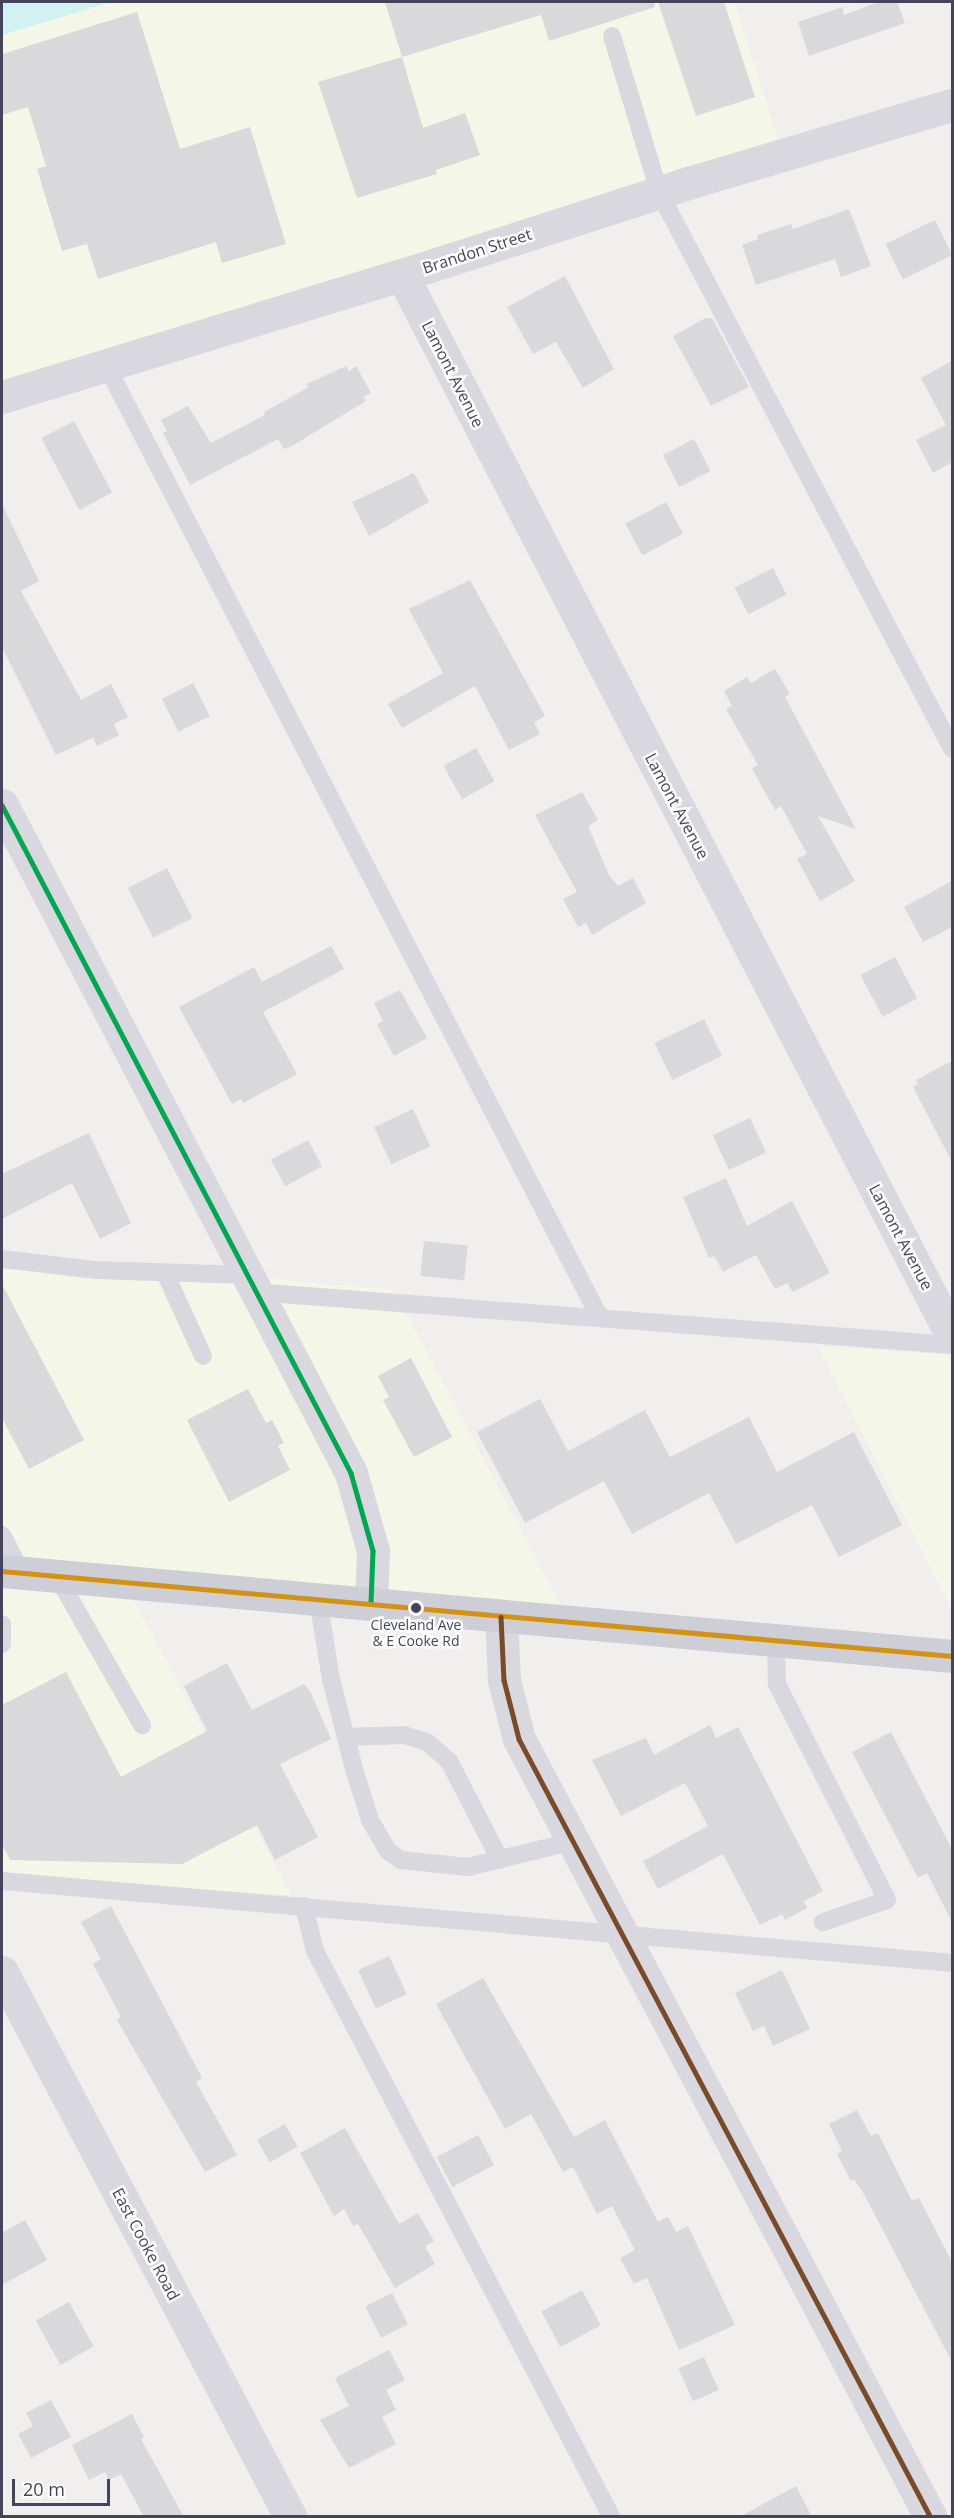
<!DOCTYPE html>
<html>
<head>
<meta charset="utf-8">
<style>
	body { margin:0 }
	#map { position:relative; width:954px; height:2518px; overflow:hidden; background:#f0efee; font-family:"Open Sans",sans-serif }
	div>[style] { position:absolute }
	.commercial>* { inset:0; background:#f4f7e8 }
	.green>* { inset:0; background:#d1f2f0 }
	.building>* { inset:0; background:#d9d8da; transform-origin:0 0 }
	.service>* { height:18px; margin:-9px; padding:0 9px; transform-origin:9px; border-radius:9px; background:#d8d8de }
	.minor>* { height:33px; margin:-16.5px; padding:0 16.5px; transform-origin:16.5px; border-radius:16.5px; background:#d8d8de }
	.primary>* { height:33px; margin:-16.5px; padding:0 16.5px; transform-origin:16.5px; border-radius:16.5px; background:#ceced6 }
	.bus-1>* { height:4.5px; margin:-2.25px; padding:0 2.25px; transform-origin:2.25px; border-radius:2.25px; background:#00a651 }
	.bus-2>* { height:4.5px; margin:-2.25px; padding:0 2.25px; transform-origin:2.25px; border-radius:2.25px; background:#d39213 }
	.bus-3>* { height:4.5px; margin:-2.25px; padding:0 2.25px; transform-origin:2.25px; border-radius:2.25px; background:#7a4b2a }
	.dots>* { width:16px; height:16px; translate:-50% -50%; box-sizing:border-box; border:3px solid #fff; border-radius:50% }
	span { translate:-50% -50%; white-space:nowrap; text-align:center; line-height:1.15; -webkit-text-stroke:5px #fff; paint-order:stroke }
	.bus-label { font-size:14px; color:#45445d }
	.street-label { font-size:16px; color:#45445d }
	.frame { position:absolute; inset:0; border:3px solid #45445d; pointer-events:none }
	.scale { position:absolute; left:12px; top:2479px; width:98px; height:27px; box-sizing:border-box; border:3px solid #45445d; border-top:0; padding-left:8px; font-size:18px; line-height:21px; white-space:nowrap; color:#45445d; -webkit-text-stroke:4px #fff; paint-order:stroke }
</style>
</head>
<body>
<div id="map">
	<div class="commercial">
		<div style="clip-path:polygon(111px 2px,734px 2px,787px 167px,2px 395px,2px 35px)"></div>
		<div style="clip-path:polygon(2px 1256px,394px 1290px,570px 1624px,126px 1586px,291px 1895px,2px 1882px)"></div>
		<div style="clip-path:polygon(818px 1346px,952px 1355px,952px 1610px)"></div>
	</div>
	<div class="green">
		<div style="clip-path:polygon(2px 2px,111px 2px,2px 35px)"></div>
	</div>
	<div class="building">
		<div style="clip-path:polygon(385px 2px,654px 2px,655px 7px,549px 41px,541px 15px,402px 57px)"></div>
		<div style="clip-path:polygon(658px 2px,724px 2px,755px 97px,696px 116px)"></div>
		<div style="clip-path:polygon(879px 2px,897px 2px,905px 23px,809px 56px,798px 22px,842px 7px,844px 15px)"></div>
		<div style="clip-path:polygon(137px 12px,180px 149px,250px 127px,286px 244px,222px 263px,216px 242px,98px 279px,87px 244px,62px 251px,37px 169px,46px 166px,28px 107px,2px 115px,2px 54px)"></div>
		<div style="clip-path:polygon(402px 57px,423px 128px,465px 113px,480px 155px,436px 170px,437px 174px,357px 198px,318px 82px)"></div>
		<div style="clip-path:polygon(849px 209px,871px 266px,841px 277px,835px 259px,756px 285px,742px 245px,758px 239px,757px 235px,791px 224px,793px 229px)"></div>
		<div style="left:935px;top:220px;width:39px;height:55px;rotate:64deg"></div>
		<div style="clip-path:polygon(565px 276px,614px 369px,583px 388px,556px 342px,533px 354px,507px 307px)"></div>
		<div style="clip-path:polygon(706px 318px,712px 318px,749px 387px,711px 406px,673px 336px)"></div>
		<div style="clip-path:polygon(952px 361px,952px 462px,933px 473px,916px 440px,946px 425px,921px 378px)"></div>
		<div style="clip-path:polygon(346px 366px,349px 371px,356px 366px,371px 393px,363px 397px,366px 401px,292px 446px,284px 449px,278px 439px,190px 485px,163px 433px,167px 431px,161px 420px,188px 406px,211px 443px,265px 415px,264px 412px,309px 387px,307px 384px)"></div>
		<div style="left:74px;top:421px;width:81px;height:37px;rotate:62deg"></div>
		<div style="left:694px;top:439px;width:36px;height:35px;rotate:63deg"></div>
		<div style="clip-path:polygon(414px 473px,429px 502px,369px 536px,352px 502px)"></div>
		<div style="left:666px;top:502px;width:36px;height:46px;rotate:62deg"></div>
		<div style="clip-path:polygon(2px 504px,39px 581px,21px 591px,81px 700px,111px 684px,128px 717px,114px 724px,119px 735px,97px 746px,93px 738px,56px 755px,2px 647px)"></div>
		<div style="left:773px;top:568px;width:30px;height:43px;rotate:63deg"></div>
		<div style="clip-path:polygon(470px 580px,545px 716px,534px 722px,540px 734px,509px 750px,475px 686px,402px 728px,388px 704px,443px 673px,409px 609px)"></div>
		<div style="clip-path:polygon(775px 669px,790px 694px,785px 697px,856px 829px,818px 816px,855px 881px,820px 901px,797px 859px,807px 854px,781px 806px,775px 810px,762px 787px,752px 768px,758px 765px,726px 709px,732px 706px,724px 691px,747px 677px,751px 683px)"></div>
		<div style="left:193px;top:683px;width:37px;height:35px;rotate:63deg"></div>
		<div style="left:476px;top:748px;width:38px;height:37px;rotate:61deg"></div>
		<div style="clip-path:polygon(582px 792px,598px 820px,588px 826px,609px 875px,618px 886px,633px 878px,646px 903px,592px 935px,586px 923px,578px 927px,563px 899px,577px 892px,535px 815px)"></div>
		<div style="left:167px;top:868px;width:56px;height:44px;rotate:63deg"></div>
		<div style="clip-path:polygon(952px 881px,952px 927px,923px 942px,904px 907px)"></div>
		<div style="clip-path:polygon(331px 946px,344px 969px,263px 1012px,297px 1074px,243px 1103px,241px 1099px,232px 1104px,179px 1007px,254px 967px,262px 982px)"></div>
		<div style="left:895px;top:957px;width:47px;height:39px;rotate:62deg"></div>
		<div style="clip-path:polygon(400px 990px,427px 1038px,394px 1056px,377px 1024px,383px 1021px,374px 1003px)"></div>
		<div style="left:704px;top:1019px;width:41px;height:55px;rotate:64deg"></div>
		<div style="clip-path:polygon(952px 1061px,952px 1162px,913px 1087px,918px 1084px,916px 1080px)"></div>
		<div style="left:413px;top:1109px;width:41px;height:43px;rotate:65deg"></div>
		<div style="left:750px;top:1118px;width:38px;height:41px;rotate:65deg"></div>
		<div style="clip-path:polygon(89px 1133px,131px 1223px,100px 1239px,72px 1183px,2px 1219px,2px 1174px)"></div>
		<div style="left:308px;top:1140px;width:30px;height:42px;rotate:62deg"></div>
		<div style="clip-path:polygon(726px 1178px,747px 1226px,792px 1201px,830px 1273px,793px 1292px,787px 1283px,775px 1289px,756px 1255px,723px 1272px,714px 1256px,709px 1258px,683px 1197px)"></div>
		<div style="left:424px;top:1241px;width:44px;height:35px;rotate:6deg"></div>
		<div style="clip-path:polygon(2px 1284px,84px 1440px,29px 1469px,2px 1418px)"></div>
		<div style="clip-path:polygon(411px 1358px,452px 1437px,414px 1457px,383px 1400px,389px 1397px,378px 1376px)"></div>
		<div style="clip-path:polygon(248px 1389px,266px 1423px,272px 1420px,284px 1443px,278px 1446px,290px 1470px,229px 1502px,187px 1420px)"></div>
		<div style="clip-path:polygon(540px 1399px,568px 1451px,645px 1410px,670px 1457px,749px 1417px,777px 1472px,854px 1432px,902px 1525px,839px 1557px,812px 1505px,736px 1544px,709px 1493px,632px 1534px,604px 1481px,525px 1523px,477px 1432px)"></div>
		<div style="clip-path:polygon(227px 1663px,252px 1710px,304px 1684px,311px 1693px,331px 1739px,280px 1764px,318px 1837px,275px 1860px,257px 1825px,182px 1864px,10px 1860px,2px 1844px,2px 1705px,66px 1672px,121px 1777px,207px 1731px,184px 1686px)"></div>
		<div style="clip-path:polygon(710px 1725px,716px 1738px,738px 1727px,823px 1891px,804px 1901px,807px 1908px,785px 1920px,782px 1914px,760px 1925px,723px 1854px,658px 1889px,643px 1861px,708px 1826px,685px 1783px,621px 1816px,592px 1760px,646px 1738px,654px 1755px)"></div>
		<div style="clip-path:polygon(891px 1732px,952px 1849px,952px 1922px,927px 1873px,918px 1878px,852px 1752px)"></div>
		<div style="clip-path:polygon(111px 1906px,202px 2078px,196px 2082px,237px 2155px,205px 2172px,117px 2020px,121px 2017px,93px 1964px,101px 1959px,81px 1922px)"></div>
		<div style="left:389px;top:1956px;width:42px;height:34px;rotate:65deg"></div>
		<div style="clip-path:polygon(782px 1970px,810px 2029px,773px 2046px,764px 2026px,753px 2031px,735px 1993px)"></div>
		<div style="clip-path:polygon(483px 1978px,574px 2137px,605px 2120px,658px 2222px,668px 2217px,676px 2232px,688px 2226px,735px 2325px,679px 2350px,647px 2278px,634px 2284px,620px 2258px,635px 2250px,612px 2206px,597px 2214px,573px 2167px,563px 2172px,531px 2114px,505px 2129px,436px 2004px)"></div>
		<div style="clip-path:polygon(857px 2110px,871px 2136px,878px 2133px,912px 2201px,919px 2198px,952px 2262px,952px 2362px,865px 2196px,854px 2179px,851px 2181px,837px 2154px,842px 2151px,829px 2124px)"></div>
		<div style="left:285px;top:2124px;width:26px;height:32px;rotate:61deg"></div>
		<div style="clip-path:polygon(345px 2128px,399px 2224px,418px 2213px,434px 2241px,425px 2246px,435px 2264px,395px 2288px,358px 2224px,353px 2226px,344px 2209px,334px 2216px,300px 2153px)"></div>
		<div style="left:478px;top:2135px;width:34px;height:47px;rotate:62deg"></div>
		<div style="clip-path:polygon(25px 2220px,47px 2260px,2px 2285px,2px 2233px)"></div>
		<div style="left:582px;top:2290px;width:40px;height:46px;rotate:62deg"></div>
		<div style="left:392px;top:2293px;width:35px;height:30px;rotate:63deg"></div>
		<div style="left:69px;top:2302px;width:51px;height:38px;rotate:61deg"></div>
		<div style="clip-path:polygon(389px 2350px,405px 2380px,386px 2390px,396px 2410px,382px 2417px,396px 2444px,349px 2468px,320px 2420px,349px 2406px,335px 2378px)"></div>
		<div style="left:704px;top:2357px;width:36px;height:28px;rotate:66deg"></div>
		<div style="clip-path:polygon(51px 2400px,71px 2437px,31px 2458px,18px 2434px,33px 2426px,26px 2413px)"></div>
		<div style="clip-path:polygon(132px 2414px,144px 2437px,141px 2439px,184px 2517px,144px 2517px,121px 2474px,109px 2480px,105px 2472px,89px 2480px,72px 2445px)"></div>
		<div style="clip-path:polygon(796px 2486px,812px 2517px,739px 2517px)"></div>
	</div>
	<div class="service">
		<div style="left:612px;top:36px;width:163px;rotate:73.2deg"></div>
		<div style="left:659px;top:192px;width:629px;rotate:62.25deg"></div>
		<div style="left:106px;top:365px;width:1073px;rotate:62.6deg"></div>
		<div style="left:2px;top:1259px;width:95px;rotate:6.7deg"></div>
		<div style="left:96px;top:1270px;width:149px;rotate:1.9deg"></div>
		<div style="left:165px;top:1273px;width:91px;rotate:65.4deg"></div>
		<div style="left:254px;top:1292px;width:700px;rotate:4.34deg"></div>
		<div style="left:2px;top:1535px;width:43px;rotate:62.2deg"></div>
		<div style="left:57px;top:1576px;width:172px;rotate:60.3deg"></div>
		<div style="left:318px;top:1599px;width:81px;rotate:80.8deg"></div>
		<div style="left:331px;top:1679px;width:93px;rotate:75.7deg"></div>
		<div style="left:354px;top:1769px;width:53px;rotate:72.6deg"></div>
		<div style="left:370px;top:1820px;width:36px;rotate:60deg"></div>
		<div style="left:388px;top:1851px;width:16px;rotate:35deg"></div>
		<div style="left:401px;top:1860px;width:67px;rotate:6deg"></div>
		<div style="left:468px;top:1867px;width:109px;rotate:-13.8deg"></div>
		<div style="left:2px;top:1624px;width:20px;rotate:90deg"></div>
		<div style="left:776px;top:1638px;width:46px;rotate:88.8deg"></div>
		<div style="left:777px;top:1684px;width:242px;rotate:63deg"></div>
		<div style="left:887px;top:1900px;width:68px;rotate:161deg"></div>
		<div style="left:346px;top:1737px;width:58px;rotate:-2deg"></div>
		<div style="left:404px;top:1735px;width:24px;rotate:17deg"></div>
		<div style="left:427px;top:1742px;width:29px;rotate:41deg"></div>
		<div style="left:449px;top:1761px;width:111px;rotate:62.7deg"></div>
		<div style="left:2px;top:1881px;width:954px;rotate:4.93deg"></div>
		<div style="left:304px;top:1906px;width:46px;rotate:76.3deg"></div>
		<div style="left:315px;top:1951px;width:638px;rotate:62.35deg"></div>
	</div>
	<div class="minor">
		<div style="left:402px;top:275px;width:1195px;rotate:62.6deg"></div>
		<div style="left:2px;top:397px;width:418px;rotate:-17deg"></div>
		<div style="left:402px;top:275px;width:300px;rotate:-17.8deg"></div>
		<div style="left:688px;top:183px;width:275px;rotate:-16.5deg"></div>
		<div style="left:2px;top:805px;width:754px;rotate:62.41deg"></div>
		<div style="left:351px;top:1473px;width:81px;rotate:74.2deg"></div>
		<div style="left:373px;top:1551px;width:53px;rotate:92.2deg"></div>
		<div style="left:501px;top:1617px;width:63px;rotate:87.3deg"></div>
		<div style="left:504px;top:1680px;width:61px;rotate:75.7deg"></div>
		<div style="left:519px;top:1739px;width:879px;rotate:62.12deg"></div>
		<div style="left:2px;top:1972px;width:616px;rotate:62.1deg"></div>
	</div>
	<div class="primary">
		<div style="left:2px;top:1571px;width:954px;rotate:5.11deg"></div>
	</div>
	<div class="bus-1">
		<div style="left:2px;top:805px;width:754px;rotate:62.41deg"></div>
		<div style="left:351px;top:1473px;width:81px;rotate:74.2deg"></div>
		<div style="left:373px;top:1551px;width:53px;rotate:92.2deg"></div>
	</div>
	<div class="bus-2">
		<div style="left:2px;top:1571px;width:954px;rotate:5.11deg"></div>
	</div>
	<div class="bus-3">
		<div style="left:501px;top:1617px;width:63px;rotate:87.3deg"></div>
		<div style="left:504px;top:1680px;width:61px;rotate:75.7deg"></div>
		<div style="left:519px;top:1739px;width:879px;rotate:62.12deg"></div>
	</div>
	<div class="dots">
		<div style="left:416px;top:1608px;background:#45445d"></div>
	</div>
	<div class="bus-label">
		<span style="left:416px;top:1633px">Cleveland Ave<br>&amp; E Cooke Rd</span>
	</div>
	<div class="street-label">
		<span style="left:477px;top:251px;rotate:-18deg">Brandon Street</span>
		<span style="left:453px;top:374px;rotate:63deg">Lamont Avenue</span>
		<span style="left:677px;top:806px;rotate:62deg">Lamont Avenue</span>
		<span style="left:901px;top:1237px;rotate:62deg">Lamont Avenue</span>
		<span style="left:146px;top:2244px;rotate:62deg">East Cooke Road</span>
	</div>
	<div class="frame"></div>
	<div class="scale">20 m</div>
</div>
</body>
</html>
